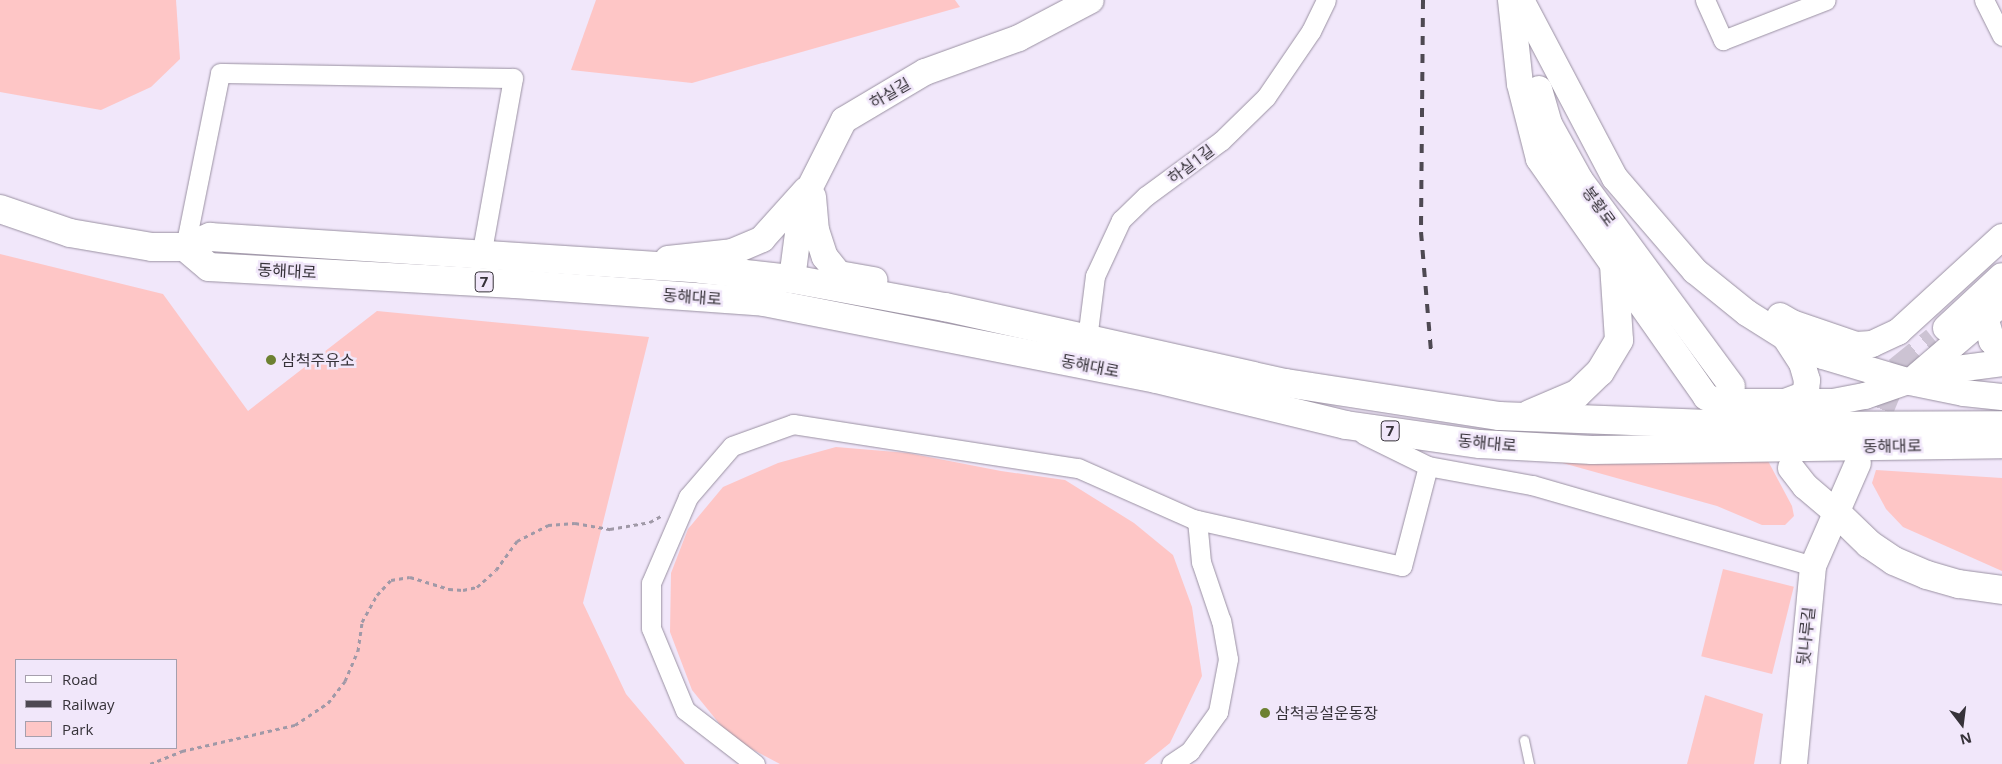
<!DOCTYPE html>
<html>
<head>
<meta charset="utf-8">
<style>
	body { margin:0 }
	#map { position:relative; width:2002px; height:764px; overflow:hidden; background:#f1e7fa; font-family:"Open Sans","Noto Sans KR",sans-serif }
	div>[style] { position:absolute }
	.green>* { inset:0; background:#fec6c6; transform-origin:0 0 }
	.secondary-tunnel>* { height:26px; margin-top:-13px; transform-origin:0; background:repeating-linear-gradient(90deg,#ccc3d3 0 26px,transparent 0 39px) }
	.path>* { height:3px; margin-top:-1.5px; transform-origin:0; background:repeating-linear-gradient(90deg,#a099a7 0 4px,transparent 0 8px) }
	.roads { filter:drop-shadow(0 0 1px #9a91a2) drop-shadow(0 0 1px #9a91a2) }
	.lane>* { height:9px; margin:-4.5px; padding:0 4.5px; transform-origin:4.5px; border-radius:4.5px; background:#fff }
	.street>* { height:19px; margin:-9.5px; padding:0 9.5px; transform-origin:9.5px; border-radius:9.5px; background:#fff }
	.secondary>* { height:26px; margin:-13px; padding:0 13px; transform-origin:13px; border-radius:13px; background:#fff }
	.primary>* { height:28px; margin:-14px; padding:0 14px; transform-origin:14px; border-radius:14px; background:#fff }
	.rail>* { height:4px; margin-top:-2px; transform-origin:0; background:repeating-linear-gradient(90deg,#4e4952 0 9px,transparent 0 18px) }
	.dots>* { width:14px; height:14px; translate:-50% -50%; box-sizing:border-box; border:2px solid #f1e7fa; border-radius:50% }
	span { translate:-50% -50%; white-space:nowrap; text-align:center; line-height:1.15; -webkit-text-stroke:5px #f1e7fa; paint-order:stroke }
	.shield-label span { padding:1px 4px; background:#f1e7fa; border:1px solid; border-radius:4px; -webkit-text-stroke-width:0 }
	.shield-label { font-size:15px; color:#363239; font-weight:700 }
	.street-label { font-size:16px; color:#363239 }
	.poi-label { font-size:16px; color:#363239 }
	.left { translate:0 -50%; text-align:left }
	.legend { position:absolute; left:15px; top:659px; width:162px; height:90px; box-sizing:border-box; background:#f1e7fa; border:1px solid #a69fad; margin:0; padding:6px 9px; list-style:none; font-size:15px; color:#363239 }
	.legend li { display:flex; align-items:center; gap:10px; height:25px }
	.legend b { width:25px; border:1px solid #a69fad }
	.north { position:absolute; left:1937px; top:699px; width:50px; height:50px; -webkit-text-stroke:4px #f1e7fa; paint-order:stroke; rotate:165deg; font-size:14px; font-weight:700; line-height:20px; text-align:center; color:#363239 }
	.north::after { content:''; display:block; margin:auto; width:18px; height:22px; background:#363239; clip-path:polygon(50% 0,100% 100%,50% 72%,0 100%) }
</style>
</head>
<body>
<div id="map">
	<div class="green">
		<div style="clip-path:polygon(0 0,176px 0,180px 59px,151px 87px,101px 110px,0 92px)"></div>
		<div style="clip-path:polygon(596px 0,955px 0,960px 7px,692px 83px,571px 70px)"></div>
		<div style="clip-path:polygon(evenodd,0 254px,163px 294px,248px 411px,377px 311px,649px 337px,583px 603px,626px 694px,685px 764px,0 764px,0 254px,16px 660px,176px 660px,176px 748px,16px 748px,16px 660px)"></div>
		<div style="clip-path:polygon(836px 447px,908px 453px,1001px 471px,1065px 480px,1134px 523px,1173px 555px,1192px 607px,1202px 676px,1170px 743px,1144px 764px,780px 764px,731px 738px,692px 690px,670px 632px,671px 573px,688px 529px,723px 487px,778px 463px)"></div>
		<div style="clip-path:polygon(1541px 457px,1767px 459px,1792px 506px,1794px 516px,1785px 525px,1762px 525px,1717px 506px)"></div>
		<div style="clip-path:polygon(1876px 470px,2002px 478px,2002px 571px,1903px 527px,1886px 509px,1872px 483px)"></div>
		<div style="left:1723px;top:569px;width:73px;height:90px;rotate:14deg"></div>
		<div style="clip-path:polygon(1705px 695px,1763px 714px,1754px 764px,1687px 764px)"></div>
	</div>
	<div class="secondary-tunnel">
		<div style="left:1866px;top:445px;width:81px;rotate:-67.5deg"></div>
		<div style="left:1897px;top:370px;width:48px;rotate:-39deg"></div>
	</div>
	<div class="path">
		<div style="left:150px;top:764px;width:35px;rotate:-22deg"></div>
		<div style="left:182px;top:751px;width:116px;rotate:-13deg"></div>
		<div style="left:295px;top:725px;width:40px;rotate:-34deg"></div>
		<div style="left:328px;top:703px;width:28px;rotate:-52deg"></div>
		<div style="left:345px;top:681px;width:33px;rotate:-67deg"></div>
		<div style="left:358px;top:651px;width:29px;rotate:-82deg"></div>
		<div style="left:362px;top:622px;width:31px;rotate:-61deg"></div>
		<div style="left:377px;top:595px;width:21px;rotate:-47deg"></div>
		<div style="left:391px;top:580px;width:19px;rotate:-9deg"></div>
		<div style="left:410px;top:577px;width:41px;rotate:17.1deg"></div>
		<div style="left:449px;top:589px;width:14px;rotate:4deg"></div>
		<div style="left:463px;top:590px;width:14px;rotate:-12deg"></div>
		<div style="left:477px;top:587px;width:25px;rotate:-42deg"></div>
		<div style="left:496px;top:570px;width:36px;rotate:-54deg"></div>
		<div style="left:517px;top:541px;width:35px;rotate:-27deg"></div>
		<div style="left:548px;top:525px;width:27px;rotate:-4deg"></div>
		<div style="left:575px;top:523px;width:36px;rotate:10deg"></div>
		<div style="left:610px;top:529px;width:41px;rotate:-9.9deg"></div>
		<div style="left:650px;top:522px;width:13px;rotate:-29deg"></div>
	</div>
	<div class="roads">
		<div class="lane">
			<div style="left:1524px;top:740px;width:25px;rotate:78deg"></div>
		</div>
		<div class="street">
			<div style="left:1705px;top:0;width:44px;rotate:65.8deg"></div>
			<div style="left:1723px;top:40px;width:110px;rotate:-21.2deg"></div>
			<div style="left:1984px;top:0;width:40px;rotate:63.4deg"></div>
			<div style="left:185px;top:247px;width:177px;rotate:-78.6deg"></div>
			<div style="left:220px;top:73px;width:293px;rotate:1deg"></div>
			<div style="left:513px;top:78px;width:181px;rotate:100.2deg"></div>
			<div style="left:1087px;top:339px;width:64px;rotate:-82.8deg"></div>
			<div style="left:1095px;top:276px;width:62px;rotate:-65.1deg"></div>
			<div style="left:1121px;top:220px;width:35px;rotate:-44deg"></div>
			<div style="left:1146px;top:196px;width:93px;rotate:-36.3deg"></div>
			<div style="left:1221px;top:141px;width:63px;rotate:-44.4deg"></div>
			<div style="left:1266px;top:97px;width:80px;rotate:-55.7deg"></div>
			<div style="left:1311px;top:31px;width:34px;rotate:-64deg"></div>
			<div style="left:1428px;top:466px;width:106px;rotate:10.4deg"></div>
			<div style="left:1532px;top:485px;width:292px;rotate:16.1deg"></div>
			<div style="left:755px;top:764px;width:88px;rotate:-142.4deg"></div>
			<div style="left:685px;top:710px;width:89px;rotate:-112.5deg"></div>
			<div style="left:651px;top:628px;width:45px;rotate:-90deg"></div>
			<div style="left:651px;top:583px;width:94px;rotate:-66.7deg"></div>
			<div style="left:688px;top:497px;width:67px;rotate:-49.2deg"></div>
			<div style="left:732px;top:446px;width:65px;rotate:-19.8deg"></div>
			<div style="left:793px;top:424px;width:288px;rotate:8.8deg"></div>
			<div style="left:1078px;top:468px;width:126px;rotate:23.9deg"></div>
			<div style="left:1193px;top:519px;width:214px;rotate:12.7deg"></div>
			<div style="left:1402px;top:566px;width:103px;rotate:-75.4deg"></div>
			<div style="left:1428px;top:466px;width:72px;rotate:-153.8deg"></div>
			<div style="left:1171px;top:764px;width:23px;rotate:-34deg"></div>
			<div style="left:1190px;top:751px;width:48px;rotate:-54.3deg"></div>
			<div style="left:1218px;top:712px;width:54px;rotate:-79.3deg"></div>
			<div style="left:1228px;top:659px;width:39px;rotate:-100deg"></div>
			<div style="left:1221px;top:621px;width:62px;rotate:-108.7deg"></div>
			<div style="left:1201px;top:562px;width:42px;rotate:-95.4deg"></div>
		</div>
		<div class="secondary">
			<div style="left:1511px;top:0;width:84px;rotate:83.9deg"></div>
			<div style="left:1520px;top:84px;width:77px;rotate:75.8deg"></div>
			<div style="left:1539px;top:159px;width:291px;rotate:54.9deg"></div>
			<div style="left:1706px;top:397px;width:15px;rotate:20deg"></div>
			<div style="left:1720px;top:402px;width:113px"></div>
			<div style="left:1833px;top:402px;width:33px;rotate:-11deg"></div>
			<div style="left:1865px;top:396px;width:73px;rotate:-19.2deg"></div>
			<div style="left:1934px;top:372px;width:69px;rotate:-7.5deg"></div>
			<div style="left:1521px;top:0;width:201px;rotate:62.2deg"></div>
			<div style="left:1615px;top:178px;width:123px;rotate:49.3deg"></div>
			<div style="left:1695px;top:271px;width:67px;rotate:38.9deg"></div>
			<div style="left:1747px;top:313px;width:45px;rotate:32.3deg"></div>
			<div style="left:1785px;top:337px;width:42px;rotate:26.6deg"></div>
			<div style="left:1823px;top:356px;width:91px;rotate:16.6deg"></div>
			<div style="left:1910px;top:382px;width:55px;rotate:11.5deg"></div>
			<div style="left:1964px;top:393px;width:38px;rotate:6deg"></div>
			<div style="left:1539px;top:89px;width:36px;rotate:74deg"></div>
			<div style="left:1549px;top:124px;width:64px;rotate:61deg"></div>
			<div style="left:1580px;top:180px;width:256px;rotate:53.6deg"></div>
			<div style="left:813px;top:197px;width:33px;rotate:85deg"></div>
			<div style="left:816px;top:230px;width:28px;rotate:72deg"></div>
			<div style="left:825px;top:257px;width:22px;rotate:51deg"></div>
			<div style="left:839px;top:274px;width:36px;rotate:10deg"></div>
			<div style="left:668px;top:259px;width:64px;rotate:-6.2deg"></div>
			<div style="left:732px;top:252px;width:33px;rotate:-23deg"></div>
			<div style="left:762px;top:239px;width:66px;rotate:-48.1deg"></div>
			<div style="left:792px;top:279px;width:77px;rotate:-82.5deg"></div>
			<div style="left:802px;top:203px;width:93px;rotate:-63.2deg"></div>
			<div style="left:844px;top:120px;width:94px;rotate:-30.7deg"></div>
			<div style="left:925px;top:72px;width:100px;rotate:-19.9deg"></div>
			<div style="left:1019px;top:38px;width:81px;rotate:-27.8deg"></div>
			<div style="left:1780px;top:316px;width:14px;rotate:30deg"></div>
			<div style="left:1792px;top:323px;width:68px;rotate:19deg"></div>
			<div style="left:1856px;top:345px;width:16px;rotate:-4deg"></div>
			<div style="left:1872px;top:344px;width:29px;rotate:-25deg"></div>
			<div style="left:1898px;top:332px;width:141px;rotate:-42.4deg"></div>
			<div style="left:1985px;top:317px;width:25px;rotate:74deg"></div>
			<div style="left:1992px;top:341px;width:14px;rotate:45deg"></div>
			<div style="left:1946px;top:328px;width:76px;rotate:-42.9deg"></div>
			<div style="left:1785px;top:337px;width:31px;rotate:57deg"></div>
			<div style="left:1802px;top:363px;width:18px;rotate:74deg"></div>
			<div style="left:1807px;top:380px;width:11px;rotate:95deg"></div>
			<div style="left:1806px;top:391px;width:7px;rotate:135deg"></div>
			<div style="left:1801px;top:396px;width:15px;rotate:160deg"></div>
			<div style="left:1918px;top:375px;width:111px;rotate:-40.6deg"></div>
			<div style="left:1791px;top:468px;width:23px;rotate:52deg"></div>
			<div style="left:1805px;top:486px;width:43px;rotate:40.3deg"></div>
			<div style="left:1794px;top:764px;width:199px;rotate:-84.5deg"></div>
			<div style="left:1813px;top:566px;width:112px;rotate:-66.4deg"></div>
		</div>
		<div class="primary">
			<div style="left:0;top:209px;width:74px;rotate:18.9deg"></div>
			<div style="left:70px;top:233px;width:83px;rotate:9.7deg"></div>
			<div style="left:152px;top:247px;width:33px"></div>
			<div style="left:185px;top:247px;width:27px;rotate:-22deg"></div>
			<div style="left:210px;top:237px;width:492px;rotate:3.7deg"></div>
			<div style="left:701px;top:269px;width:92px;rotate:6.3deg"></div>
			<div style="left:792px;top:279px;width:156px;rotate:10.4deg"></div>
			<div style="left:945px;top:307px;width:349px;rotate:12.6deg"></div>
			<div style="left:1286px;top:383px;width:216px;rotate:8.8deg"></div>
			<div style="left:1499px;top:416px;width:263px;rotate:2.2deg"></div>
			<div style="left:1762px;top:426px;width:240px;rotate:-0.2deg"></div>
			<div style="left:185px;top:247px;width:31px;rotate:40deg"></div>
			<div style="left:209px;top:267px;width:306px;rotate:3.2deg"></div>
			<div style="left:515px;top:284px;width:250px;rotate:4.1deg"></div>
			<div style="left:764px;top:302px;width:399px;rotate:11.1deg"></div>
			<div style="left:1156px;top:379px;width:195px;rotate:13.6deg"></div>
			<div style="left:1346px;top:425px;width:135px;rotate:8.1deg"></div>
			<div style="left:1480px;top:444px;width:112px;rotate:3.1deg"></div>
			<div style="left:1592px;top:450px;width:410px;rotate:-0.8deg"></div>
			<div style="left:1530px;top:414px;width:51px;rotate:-23.1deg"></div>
			<div style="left:1577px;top:394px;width:32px;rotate:-44deg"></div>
			<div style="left:1600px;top:372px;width:37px;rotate:-59deg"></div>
			<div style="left:1619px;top:340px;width:76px;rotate:-93.8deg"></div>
			<div style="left:1838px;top:514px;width:43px;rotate:44.1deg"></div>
			<div style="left:1869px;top:544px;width:30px;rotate:34deg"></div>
			<div style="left:1894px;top:561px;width:36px;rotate:23deg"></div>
			<div style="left:1927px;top:575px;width:33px;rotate:16deg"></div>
			<div style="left:1959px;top:584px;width:43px;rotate:7.9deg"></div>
		</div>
	</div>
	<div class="rail">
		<div style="left:1423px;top:0;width:232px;rotate:90.5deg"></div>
		<div style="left:1421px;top:232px;width:120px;rotate:85.2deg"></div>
	</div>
	<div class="dots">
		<div style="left:271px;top:360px;background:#6d8131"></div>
		<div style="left:1265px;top:713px;background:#6d8131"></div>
	</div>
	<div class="shield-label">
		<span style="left:484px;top:282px">7</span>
		<span style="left:1390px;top:431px">7</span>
	</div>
	<div class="street-label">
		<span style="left:890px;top:93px;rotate:-30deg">하실길</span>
		<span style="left:1191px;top:164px;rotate:-37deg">하실1길</span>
		<span style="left:1599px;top:206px;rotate:54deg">봉황로</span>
		<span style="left:287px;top:271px;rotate:3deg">동해대로</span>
		<span style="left:692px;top:297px;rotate:4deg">동해대로</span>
		<span style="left:1090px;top:366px;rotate:11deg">동해대로</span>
		<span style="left:1487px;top:443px;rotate:5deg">동해대로</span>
		<span style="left:1892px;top:446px;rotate:-1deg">동해대로</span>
		<span style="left:1806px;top:636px;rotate:-84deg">뒷나루길</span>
	</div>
	<div class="poi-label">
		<span class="left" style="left:281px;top:360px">삼척주유소</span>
		<span class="left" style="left:1275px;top:713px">삼척공설운동장</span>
	</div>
	<ul class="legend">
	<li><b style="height:6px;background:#fff"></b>Road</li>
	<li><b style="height:6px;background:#4e4952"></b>Railway</li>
	<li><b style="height:14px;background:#fec6c6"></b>Park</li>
	</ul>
	<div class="north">N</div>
</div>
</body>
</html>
